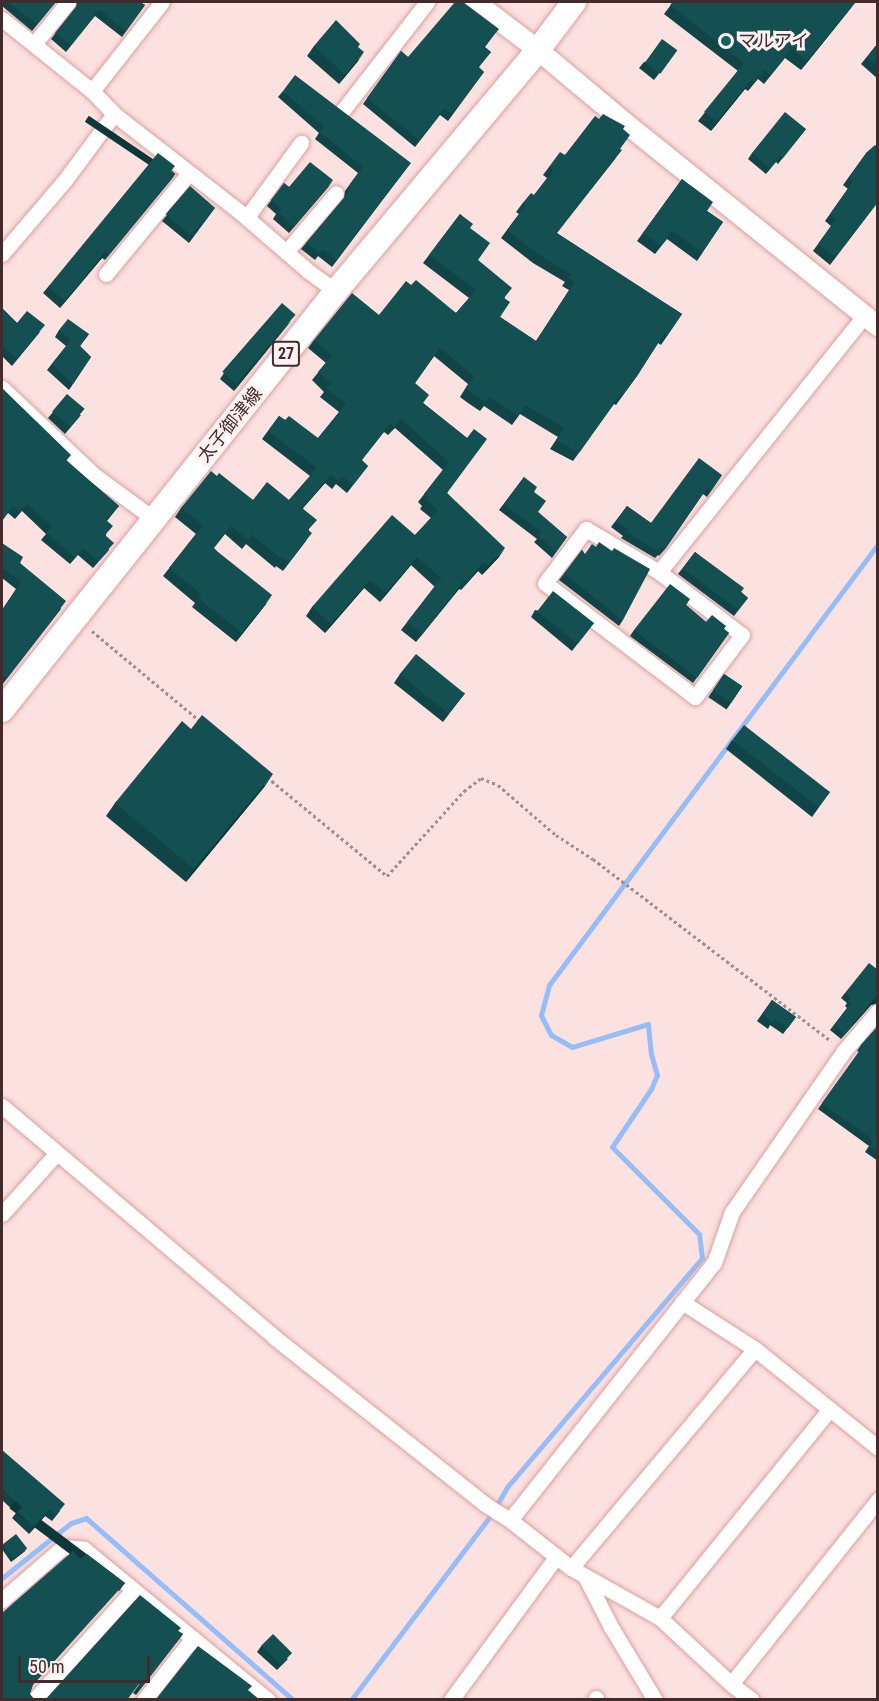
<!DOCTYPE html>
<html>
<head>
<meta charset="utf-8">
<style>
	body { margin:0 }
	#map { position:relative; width:879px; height:1701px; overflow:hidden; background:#fbe1e0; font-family:"Roboto Condensed","Noto Sans JP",sans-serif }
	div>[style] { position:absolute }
	.stream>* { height:5px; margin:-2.5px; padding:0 2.5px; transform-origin:2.5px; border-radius:2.5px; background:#96bdf7 }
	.path>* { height:3px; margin-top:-1.5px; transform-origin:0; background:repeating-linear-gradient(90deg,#a58c8c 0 3px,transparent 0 6px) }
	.roads { filter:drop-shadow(0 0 2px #dc9f9f) drop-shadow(0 0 2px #dc9f9f) }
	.minor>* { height:15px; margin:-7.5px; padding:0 7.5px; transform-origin:7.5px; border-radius:7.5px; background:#fff }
	.tertiary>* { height:20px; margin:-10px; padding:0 10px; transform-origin:10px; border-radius:10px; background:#fff }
	.primary>* { height:24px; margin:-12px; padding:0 12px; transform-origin:12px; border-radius:12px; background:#fff }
	.wall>* { inset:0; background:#114447; transform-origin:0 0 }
	.shaded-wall>* { inset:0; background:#0e3739; transform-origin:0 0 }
	.building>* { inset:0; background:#144f52; transform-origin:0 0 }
	.dots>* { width:16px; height:16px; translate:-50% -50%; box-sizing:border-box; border:3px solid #fff1f1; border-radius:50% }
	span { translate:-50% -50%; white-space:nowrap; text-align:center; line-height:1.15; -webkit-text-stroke:6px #fff1f1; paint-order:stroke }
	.shield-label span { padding:2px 4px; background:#fff1f1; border:2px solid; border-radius:4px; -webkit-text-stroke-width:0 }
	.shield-label { font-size:16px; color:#432a2b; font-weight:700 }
	.poi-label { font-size:18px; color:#432a2b }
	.left { translate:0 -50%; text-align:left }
	.street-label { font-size:18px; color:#432a2b }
	.frame { position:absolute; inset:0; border:3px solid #432a2b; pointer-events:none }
	.scale { position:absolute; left:18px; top:1656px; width:132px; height:27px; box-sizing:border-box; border:3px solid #432a2b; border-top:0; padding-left:8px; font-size:18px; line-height:21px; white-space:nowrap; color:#432a2b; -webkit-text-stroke:4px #fff1f1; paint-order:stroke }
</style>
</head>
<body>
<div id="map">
	<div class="stream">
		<div style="left:2px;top:1578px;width:88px;rotate:-38.6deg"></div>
		<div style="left:71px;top:1523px;width:16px;rotate:-18deg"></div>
		<div style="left:86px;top:1518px;width:276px;rotate:41.3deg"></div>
		<div style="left:351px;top:1700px;width:232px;rotate:-52.9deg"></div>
		<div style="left:491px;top:1515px;width:34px;rotate:-60deg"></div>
		<div style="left:508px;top:1486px;width:299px;rotate:-49.6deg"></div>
		<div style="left:702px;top:1258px;width:24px;rotate:-97deg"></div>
		<div style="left:699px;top:1234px;width:123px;rotate:-135deg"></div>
		<div style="left:612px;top:1147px;width:70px;rotate:-56.1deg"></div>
		<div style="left:651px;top:1089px;width:15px;rotate:-67deg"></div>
		<div style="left:657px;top:1075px;width:22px;rotate:-106deg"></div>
		<div style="left:651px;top:1054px;width:30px;rotate:-96deg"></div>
		<div style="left:648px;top:1024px;width:79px;rotate:163.2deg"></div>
		<div style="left:572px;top:1047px;width:24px;rotate:-150deg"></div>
		<div style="left:551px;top:1035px;width:22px;rotate:-117deg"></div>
		<div style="left:541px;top:1015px;width:31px;rotate:-75deg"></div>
		<div style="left:549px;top:985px;width:550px;rotate:-53.28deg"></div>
	</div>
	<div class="path">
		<div style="left:92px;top:631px;width:141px;rotate:39.8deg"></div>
		<div style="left:267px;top:777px;width:156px;rotate:39.5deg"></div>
		<div style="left:387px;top:876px;width:115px;rotate:-47.8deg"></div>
		<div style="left:464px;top:791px;width:21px;rotate:-37deg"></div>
		<div style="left:481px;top:778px;width:18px;rotate:22deg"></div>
		<div style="left:498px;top:785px;width:77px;rotate:40.8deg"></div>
		<div style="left:556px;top:835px;width:44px;rotate:33deg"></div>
		<div style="left:593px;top:859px;width:300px;rotate:37.4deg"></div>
	</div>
	<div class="roads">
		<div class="minor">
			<div style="left:2px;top:19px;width:115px;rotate:38.7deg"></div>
			<div style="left:92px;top:91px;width:32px;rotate:46deg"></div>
			<div style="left:114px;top:114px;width:160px;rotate:37.9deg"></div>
			<div style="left:240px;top:212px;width:90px;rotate:40.9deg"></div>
			<div style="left:308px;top:271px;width:34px;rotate:36deg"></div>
			<div style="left:34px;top:44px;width:54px;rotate:-51deg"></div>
			<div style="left:92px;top:91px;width:113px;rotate:-51.8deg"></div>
			<div style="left:343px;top:110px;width:137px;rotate:-52.1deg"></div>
			<div style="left:247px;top:217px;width:92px;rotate:-53.9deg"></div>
			<div style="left:286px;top:252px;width:77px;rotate:-49.7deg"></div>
			<div style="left:2px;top:254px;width:97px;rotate:-49.6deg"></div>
			<div style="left:65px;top:180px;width:82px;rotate:-53.4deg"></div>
			<div style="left:106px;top:274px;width:131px;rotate:-50.6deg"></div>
			<div style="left:2px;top:388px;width:127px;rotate:43.4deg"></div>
			<div style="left:94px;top:475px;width:74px;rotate:36.3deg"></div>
			<div style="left:586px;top:529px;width:85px;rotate:30.5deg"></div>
			<div style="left:659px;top:572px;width:104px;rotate:37.2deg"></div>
			<div style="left:742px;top:635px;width:78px;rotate:127.2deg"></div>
			<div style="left:695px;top:697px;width:188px;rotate:-142.8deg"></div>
			<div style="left:545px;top:583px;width:68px;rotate:-52.8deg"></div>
			<div style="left:659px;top:572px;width:328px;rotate:-51.3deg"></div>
			<div style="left:2px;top:1106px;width:357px;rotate:40.3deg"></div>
			<div style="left:274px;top:1337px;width:270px;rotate:38.4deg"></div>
			<div style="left:486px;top:1505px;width:28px;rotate:32deg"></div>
			<div style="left:510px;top:1520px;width:78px;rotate:38.2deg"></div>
			<div style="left:571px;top:1568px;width:102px;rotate:29.3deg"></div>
			<div style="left:660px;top:1618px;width:97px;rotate:42.9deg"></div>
			<div style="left:731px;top:1684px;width:26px;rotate:37deg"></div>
			<div style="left:2px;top:1214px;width:82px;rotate:-48deg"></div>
			<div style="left:682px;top:1302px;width:87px;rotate:32.8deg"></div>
			<div style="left:755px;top:1349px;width:158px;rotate:38.8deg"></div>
			<div style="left:510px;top:1520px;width:328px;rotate:-51.6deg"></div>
			<div style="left:714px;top:1263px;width:54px;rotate:-70.6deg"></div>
			<div style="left:732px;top:1212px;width:196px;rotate:-55.2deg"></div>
			<div style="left:844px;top:1051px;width:52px;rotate:-49.6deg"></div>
			<div style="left:571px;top:1568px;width:286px;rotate:-50deg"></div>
			<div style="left:585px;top:1576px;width:57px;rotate:63deg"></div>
			<div style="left:611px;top:1627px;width:85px;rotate:58.9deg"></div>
			<div style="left:2px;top:1600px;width:81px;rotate:-41deg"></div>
			<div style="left:63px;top:1547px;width:21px;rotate:5deg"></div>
			<div style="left:84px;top:1549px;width:238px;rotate:39.4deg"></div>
			<div style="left:660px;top:1618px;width:269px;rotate:-50.9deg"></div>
			<div style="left:731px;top:1684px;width:236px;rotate:-51.4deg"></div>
			<div style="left:34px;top:1700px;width:148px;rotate:-48deg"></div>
			<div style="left:144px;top:1700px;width:79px;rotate:-51.7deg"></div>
			<div style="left:451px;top:1700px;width:177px;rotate:-53.7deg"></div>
			<div style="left:596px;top:1700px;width:2px;rotate:-90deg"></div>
		</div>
		<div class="tertiary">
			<div style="left:475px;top:2px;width:79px;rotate:37.3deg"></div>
			<div style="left:538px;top:50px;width:112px;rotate:39.9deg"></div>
			<div style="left:624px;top:122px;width:326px;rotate:38.8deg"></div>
		</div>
		<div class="primary">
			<div style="left:2px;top:710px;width:536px;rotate:-51.44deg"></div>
			<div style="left:336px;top:291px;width:314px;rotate:-50deg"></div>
			<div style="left:538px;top:50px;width:60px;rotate:-53.1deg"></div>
		</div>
	</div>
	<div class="wall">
		<div style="clip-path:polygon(2px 2px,56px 2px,32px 31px,2px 6px)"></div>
		<div style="clip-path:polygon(77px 2px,140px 2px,145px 5px,122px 37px,95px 16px,66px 52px,51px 39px,76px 7px)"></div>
		<div style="clip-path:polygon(673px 2px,851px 8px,801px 70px,785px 58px,764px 84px,758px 79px,748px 91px,745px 89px,711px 131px,698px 121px,738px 71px,664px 14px)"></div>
		<div style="clip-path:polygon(494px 35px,485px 47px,491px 52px,479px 67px,484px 72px,448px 121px,440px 115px,415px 147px,363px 104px,401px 51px,408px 57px)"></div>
		<div style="clip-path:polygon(878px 43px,878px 79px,861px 64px)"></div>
		<div style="clip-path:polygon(314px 46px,358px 47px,358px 61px,339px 84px,307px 56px)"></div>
		<div style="clip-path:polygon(672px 57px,654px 80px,639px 68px,644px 62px)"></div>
		<div style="clip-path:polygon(283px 91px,406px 169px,332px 267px,318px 256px,315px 260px,301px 249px,344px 198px,345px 191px,358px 173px,315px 139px,319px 133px,278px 97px)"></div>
		<div style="clip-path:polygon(599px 119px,623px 129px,620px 149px,615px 159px,557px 233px,682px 314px,661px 345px,658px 343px,637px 376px,616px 405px,614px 404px,573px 461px,550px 449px,558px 437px,520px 414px,512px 425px,484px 406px,480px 411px,468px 403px,460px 397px,468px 384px,434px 356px,415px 383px,423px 403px,467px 438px,447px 493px,499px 557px,482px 575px,478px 571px,461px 590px,459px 589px,416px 642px,401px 630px,435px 587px,411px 565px,380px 602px,364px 588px,325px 633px,306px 616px,312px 607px,415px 535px,431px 518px,420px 509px,422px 506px,418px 502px,443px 470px,395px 428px,388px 435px,384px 432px,362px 460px,368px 466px,347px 493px,336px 484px,332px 489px,325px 483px,303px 508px,309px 530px,306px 541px,283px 571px,276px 566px,275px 568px,246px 544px,242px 549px,225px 534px,214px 548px,266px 604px,236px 642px,192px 607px,195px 603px,163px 576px,196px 534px,175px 517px,181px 508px,217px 476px,253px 500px,289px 500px,310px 476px,262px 439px,279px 416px,285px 420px,318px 438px,339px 412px,320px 397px,324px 392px,312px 380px,326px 363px,308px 348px,314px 340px,379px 315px,411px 285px,456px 313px,469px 298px,423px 263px,460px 214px,470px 228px,478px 260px,505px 298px,500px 317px,536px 341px,569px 290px,562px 286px,565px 282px,533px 263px,501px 238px,519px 214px,516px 212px,522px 204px,534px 195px,547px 178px,543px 175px,549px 167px,565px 155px)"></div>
		<div style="clip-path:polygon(806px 129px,778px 164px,776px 162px,766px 174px,748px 159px,752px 153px)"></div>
		<div style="clip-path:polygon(867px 152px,878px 202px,830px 265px,813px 251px,831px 226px,825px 221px,848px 189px,843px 185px)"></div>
		<div style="clip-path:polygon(172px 171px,175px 174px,171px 180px,105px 260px,102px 258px,60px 308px,43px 293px,48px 287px)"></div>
		<div style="clip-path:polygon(682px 179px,707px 211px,723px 222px,697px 261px,667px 239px,655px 254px,637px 241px)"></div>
		<div style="clip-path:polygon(284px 183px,289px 187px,329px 186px,289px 233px,273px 219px,276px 214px,267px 206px)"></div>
		<div style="clip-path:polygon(215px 208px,189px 243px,162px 221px,167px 215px)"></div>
		<div style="clip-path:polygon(2px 308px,17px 323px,40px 332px,12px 366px,2px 356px)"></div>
		<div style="clip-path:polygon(291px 321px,234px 391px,220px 379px,224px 373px)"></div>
		<div style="clip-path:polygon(59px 330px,89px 334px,80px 346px,91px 357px,69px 390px,47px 370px,66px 346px,55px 337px)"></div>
		<div style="clip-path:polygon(2px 388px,67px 461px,119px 506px,107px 521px,106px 536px,109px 550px,93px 568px,78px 555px,70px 564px,41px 540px,46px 534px,22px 511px,15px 519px,8px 513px,2px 521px)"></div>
		<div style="clip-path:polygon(53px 412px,81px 415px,65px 434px,48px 418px)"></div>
		<div style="clip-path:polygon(722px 475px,707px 497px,703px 494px,666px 548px,659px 556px,658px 555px,655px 558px,621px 538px,623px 536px,611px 527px,627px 506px,651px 523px)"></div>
		<div style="clip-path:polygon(524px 477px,534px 492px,538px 512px,567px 537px,552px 558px,534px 542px,537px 539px,499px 510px)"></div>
		<div style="clip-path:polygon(2px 543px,61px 609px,2px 685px,2px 610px,16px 589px,2px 578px)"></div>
		<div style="clip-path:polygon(582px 550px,623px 620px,619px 626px,559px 580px)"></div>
		<div style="clip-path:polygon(695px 552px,748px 598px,734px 616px,678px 574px)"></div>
		<div style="clip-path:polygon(686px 605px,706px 622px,724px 629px,729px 633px,693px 683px,630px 636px,634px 630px)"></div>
		<div style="clip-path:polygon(535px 610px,594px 623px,572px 651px,531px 617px)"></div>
		<div style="clip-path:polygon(400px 674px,465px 693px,443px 722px,394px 683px)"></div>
		<div style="left:724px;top:674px;width:22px;height:28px;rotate:34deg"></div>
		<div style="clip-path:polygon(191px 729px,265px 786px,186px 882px,106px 816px,115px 803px)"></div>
		<div style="clip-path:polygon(732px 740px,830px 792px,812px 817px,726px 749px)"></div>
		<div style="clip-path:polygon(878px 970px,878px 1003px,871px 1005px,841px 1039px,830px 1030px,847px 1008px,845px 1006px,847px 1003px,841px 998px,845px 993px)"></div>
		<div style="clip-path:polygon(772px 1000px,796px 1017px,783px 1034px,770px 1025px,768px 1029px,757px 1021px)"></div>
		<div style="clip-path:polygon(878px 1026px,878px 1161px,865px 1152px,869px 1146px,818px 1109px,859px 1052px,857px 1051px,861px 1045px)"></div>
		<div style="clip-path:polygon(2px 1450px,60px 1511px,52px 1521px,45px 1516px,29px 1534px,12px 1518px,16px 1513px,2px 1500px)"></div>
		<div style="clip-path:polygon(2px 1544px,25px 1551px,11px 1562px,2px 1549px)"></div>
		<div style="clip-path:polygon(178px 1631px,183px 1634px,177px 1642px,136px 1695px,133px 1693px,128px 1700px)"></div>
		<div style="clip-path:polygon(262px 1645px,288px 1659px,277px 1670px,257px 1652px)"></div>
	</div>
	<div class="shaded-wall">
		<div style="clip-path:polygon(856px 2px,851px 8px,801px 70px,807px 61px)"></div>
		<div style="clip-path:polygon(364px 52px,358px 61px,339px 84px,345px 75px)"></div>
		<div style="clip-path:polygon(751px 80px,745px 89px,711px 131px,717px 122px)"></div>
		<div style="left:175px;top:174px;width:7px;height:104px;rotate:124deg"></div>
		<div style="clip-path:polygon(333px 180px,329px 186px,289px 233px,294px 227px)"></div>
		<div style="clip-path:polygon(106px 251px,102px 258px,60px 308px,65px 301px)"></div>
		<div style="clip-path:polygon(296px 315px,291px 321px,234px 391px,238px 385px)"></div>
		<div style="clip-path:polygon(331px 475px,325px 483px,296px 516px,302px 508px)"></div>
		<div style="clip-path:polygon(505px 548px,499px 557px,482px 575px,488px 566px)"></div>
		<div style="clip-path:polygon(417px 557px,411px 565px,380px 602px,386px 593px)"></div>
		<div style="clip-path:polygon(484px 562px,478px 571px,461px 590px,467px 582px)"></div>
		<div style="clip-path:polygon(370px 580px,364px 588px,325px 633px,331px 624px)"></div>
		<div style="clip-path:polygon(465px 580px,459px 589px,416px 642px,422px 634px)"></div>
		<div style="clip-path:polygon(272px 595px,266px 604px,236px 642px,242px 633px)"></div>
		<div style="clip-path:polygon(273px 774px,265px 786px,186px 882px,194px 869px)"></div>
		<div style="clip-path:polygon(878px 998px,878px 1003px,871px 1005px,841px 1039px,874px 999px)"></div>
		<div style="clip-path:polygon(50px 1509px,45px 1516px,29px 1534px,34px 1527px)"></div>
		<div style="clip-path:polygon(27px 1548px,25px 1551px,11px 1562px,14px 1559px)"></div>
		<div style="left:125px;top:1583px;width:10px;height:137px;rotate:127deg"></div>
	</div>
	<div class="building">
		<div style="clip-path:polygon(8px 2px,55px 2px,37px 24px)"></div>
		<div style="clip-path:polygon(80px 2px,140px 2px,145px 5px,126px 31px,99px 9px,71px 45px,55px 33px)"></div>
		<div style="clip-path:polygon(455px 2px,463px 2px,499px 29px,484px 47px,491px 52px,478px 67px,484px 72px,452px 114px,444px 108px,419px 140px,367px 98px,401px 51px,408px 57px)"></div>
		<div style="clip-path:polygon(673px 2px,856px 2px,807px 61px,791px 49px,770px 75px,764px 70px,754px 82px,751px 80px,717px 122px,704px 112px,744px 63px,670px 5px)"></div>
		<div style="clip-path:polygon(336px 20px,360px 44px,358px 47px,364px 52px,345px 75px,314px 46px)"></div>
		<div style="left:662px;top:39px;width:19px;height:29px;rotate:36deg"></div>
		<div style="clip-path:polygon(878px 43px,878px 66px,867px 57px)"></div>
		<div style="clip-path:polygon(295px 75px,411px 163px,336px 260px,323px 249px,319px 253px,306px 243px,348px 193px,350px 184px,363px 167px,320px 132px,324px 127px,283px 91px)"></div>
		<div style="clip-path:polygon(785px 112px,806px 129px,783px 158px,780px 156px,770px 168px,752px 153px)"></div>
		<div style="clip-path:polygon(603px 114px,625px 126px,623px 129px,630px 135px,620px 149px,622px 150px,556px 233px,682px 314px,667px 336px,664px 334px,637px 376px,622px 396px,620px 395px,579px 453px,556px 440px,564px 428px,526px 405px,518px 416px,489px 397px,486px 402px,474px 395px,466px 388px,474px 376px,440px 348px,415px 383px,429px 395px,423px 403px,467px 438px,474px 429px,487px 439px,447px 493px,505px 548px,488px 566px,484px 562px,467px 582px,465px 580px,422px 634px,407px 622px,441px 578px,417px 557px,386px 593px,370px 580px,331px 624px,312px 607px,392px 515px,415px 535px,438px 510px,426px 500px,428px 497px,424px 494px,449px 462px,401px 419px,394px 427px,390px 424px,361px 460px,368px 466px,353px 485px,342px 476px,338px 481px,331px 475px,302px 508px,317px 520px,308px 530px,312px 533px,289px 562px,282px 557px,281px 559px,252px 535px,248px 540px,231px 526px,213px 548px,272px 595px,242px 633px,198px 598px,201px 594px,169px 568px,203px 525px,181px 508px,211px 471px,217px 476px,219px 473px,253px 500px,267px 482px,289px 500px,317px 468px,268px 431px,279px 416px,285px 420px,289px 416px,318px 438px,346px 404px,326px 388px,331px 384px,318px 372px,332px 355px,314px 340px,352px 293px,379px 315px,406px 281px,411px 285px,416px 280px,456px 313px,476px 290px,429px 255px,460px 214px,473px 224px,470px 228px,490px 243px,478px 260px,512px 288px,504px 298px,510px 302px,500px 317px,536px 341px,575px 282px,568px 278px,571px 274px,539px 255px,507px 230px,525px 206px,522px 204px,531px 193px,534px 195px,554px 170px,549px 167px,560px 152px,565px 155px,595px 116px,599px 119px)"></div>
		<div style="clip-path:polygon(875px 145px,878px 147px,878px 202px,835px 257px,818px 244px,836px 219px,830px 214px,853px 181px,849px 177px,867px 152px)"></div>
		<div style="clip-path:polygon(158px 153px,175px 166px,171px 171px,175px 174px,109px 254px,106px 251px,65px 301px,48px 287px)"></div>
		<div style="clip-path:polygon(310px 162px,333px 180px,294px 227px,278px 212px,281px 208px,271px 200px,284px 183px,289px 187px)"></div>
		<div style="clip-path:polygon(682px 179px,713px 202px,707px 211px,723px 222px,702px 252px,672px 231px,661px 246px,643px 233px)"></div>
		<div style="left:190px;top:186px;width:33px;height:37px;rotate:41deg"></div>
		<div style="left:282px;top:303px;width:18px;height:91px;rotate:41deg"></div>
		<div style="clip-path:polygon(2px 308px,17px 323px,27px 311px,45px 325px,17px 359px,2px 346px)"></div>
		<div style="clip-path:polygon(68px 319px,89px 334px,80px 346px,91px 357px,73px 384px,52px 364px,71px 340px,59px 330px)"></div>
		<div style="clip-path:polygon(2px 388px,71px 455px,66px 461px,119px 506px,106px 520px,113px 526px,105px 535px,114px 543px,98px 561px,83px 548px,75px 557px,46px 533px,52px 527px,27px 504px,20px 512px,13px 506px,2px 520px)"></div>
		<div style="left:67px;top:394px;width:23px;height:23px;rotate:40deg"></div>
		<div style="clip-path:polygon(699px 458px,722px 475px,711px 491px,707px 488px,664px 550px,662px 548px,660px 552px,626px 532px,628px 529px,616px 521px,627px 506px,651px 523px)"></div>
		<div style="clip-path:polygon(524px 477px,537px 487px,534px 492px,546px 501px,538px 512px,567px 537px,556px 552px,538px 536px,541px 532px,504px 504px)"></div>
		<div style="clip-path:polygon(599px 542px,612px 551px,614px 548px,650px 569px,623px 620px,564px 574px,582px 550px,585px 554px,592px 544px,596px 547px)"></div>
		<div style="clip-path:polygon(2px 543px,23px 557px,20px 563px,66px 601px,7px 678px,2px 674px,2px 610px,21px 582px,2px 567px)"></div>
		<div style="clip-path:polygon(695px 552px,744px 588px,741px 592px,748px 598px,738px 610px,683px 568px)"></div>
		<div style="clip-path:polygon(670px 584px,690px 599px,686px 605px,706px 622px,712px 615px,726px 626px,724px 629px,729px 633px,697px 678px,634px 630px)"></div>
		<div style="left:553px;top:591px;width:52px;height:26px;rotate:38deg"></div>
		<div style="left:416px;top:654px;width:63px;height:26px;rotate:39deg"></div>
		<div style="left:724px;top:674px;width:22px;height:20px;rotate:34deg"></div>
		<div style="clip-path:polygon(202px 715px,273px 774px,194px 869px,115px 803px,182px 721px,191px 729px)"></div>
		<div style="left:744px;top:725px;width:109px;height:19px;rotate:38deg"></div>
		<div style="clip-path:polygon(869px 963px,878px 970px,878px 998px,874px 999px,845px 1034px,834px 1025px,851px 1003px,848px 1001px,851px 998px,845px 993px)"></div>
		<div style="clip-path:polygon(772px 1000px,796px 1017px,788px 1028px,775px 1019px,772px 1022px,762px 1014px)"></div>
		<div style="clip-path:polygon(878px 1026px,878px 1152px,869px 1146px,873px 1140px,822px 1103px,863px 1046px,861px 1045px)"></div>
		<div style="clip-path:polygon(2px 1450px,65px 1504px,56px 1515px,50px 1509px,34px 1527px,17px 1512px,22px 1507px,2px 1489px)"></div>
		<div style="left:16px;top:1534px;width:18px;height:17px;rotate:52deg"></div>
		<div style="clip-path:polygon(73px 1551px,80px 1559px,87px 1554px,125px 1583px,33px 1685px,30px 1694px,35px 1700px,2px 1700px,2px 1613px)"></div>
		<div style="clip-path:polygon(140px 1595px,181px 1628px,178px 1631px,183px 1634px,142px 1686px,139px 1684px,127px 1700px,45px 1700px)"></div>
		<div style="left:273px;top:1634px;width:27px;height:16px;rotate:45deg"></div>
		<div style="clip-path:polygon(198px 1646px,252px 1686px,248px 1690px,260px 1700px,158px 1700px,157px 1698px)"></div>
	</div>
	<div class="dots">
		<div style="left:726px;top:41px;background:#116265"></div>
	</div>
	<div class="shield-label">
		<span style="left:286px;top:354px">27</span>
	</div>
	<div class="poi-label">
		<span class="left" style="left:738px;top:41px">マルアイ</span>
	</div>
	<div class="street-label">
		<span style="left:230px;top:425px;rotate:-51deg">太子御津線</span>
	</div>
	<div class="frame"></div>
	<div class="scale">50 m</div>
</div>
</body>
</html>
